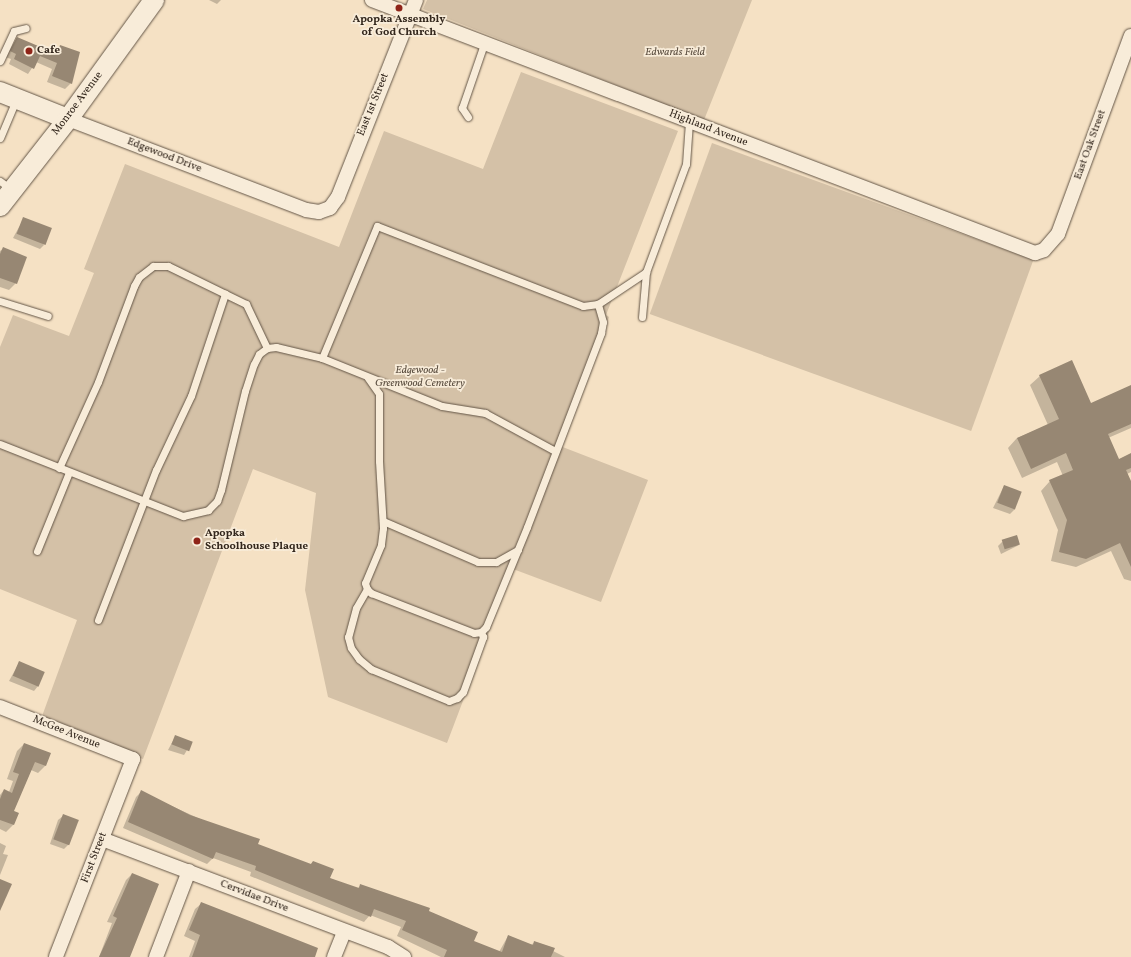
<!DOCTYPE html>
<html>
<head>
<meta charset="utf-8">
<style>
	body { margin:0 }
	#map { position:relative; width:1131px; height:957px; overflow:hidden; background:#f5e1c4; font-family:Vollkorn,serif }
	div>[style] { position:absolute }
	.green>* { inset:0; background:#d4c1a7; transform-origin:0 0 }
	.shadow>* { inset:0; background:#0003 }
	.building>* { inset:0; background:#978773; transform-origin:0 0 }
	.roads { filter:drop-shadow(0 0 1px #635546) drop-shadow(0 0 1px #635546) }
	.lane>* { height:7px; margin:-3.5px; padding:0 3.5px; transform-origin:3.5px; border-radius:3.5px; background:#f8ecd9 }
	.street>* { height:14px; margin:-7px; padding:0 7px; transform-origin:7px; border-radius:7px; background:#f8ecd9 }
	.secondary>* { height:20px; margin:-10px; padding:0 10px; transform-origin:10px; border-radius:10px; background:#f8ecd9 }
	.dots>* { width:11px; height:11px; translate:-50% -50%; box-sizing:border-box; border:2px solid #f8ecd9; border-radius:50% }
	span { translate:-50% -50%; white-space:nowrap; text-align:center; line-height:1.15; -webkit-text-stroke:3.5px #f8ecd9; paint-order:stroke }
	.poi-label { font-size:11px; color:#32261c; font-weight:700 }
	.left { translate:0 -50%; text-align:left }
	.park-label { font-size:11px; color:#5a4d3f; font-style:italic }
	.street-label { font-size:11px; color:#32261c }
</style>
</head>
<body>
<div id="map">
	<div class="green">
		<div style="clip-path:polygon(427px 0,752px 0,704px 120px,423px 9px)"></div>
		<div style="clip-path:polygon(521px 72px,678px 131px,606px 315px,609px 317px,560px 446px,648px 480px,601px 602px,513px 569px,447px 743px,328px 697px,305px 590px,316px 493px,253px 469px,143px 759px,41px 719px,77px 620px,0 589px,0 347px,13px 315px,69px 336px,94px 273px,84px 269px,125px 164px,339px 247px,384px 131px,483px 169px)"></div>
		<div style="left:712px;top:143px;width:342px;height:182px;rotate:20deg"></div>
	</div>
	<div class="shadow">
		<div style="clip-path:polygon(209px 0,221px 0,217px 4px)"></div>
		<div style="clip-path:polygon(17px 38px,54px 54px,61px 46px,71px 83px,65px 89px,47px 82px,52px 69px,36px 62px,28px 74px,9px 64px,11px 59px,5px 57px)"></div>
		<div style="clip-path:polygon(24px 218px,44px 245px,40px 249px,13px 238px)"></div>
		<div style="clip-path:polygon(3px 249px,16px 283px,9px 290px,0 287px,0 251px)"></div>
		<div style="clip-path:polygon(1040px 376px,1091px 404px,1131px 386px,1131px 428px,1108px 438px,1118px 460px,1131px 454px,1131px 472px,1127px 474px,1131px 483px,1131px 581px,1124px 579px,1111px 551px,1076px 567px,1051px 561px,1058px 530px,1041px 491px,1050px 481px,1063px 476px,1057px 462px,1022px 478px,1008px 448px,1017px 438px,1048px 425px,1030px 385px)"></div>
		<div style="clip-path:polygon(1004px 486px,1015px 509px,1010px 514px,993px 508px)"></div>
		<div style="clip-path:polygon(1002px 542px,1019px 545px,1001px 554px,998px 546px)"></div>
		<div style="clip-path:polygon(19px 663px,38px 686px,34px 691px,9px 681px)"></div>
		<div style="clip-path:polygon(175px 737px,192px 742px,184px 755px,168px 750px)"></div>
		<div style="clip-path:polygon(24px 744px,49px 753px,45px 766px,38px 773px,31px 770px,13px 811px,18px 813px,13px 825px,6px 832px,0 829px,0 795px,4px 790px,9px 792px,13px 781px,7px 779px,17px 751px)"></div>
		<div style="clip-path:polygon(141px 792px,257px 845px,310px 865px,313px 862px,329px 878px,357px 889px,361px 885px,428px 912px,472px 942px,499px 952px,508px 936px,531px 945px,535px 942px,565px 957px,441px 957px,397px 936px,401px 927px,370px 915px,364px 922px,250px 876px,251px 872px,213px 858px,207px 864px,123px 828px,136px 797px)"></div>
		<div style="clip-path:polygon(63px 816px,69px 844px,64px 849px,50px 844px,58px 820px)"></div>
		<div style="clip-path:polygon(0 843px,6px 846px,3px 854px,8px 855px,0 875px)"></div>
		<div style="clip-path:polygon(132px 874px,128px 957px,99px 957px,112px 923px,107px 922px,126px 880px)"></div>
		<div style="clip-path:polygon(202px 903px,314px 957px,189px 957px,195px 941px,184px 936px,195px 909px)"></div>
	</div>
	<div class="building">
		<div style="clip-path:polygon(17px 37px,57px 54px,60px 45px,80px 52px,72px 84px,52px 76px,57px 63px,40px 56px,34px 69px,14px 59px,16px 54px,10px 51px)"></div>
		<div style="left:23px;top:217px;width:31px;height:18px;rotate:21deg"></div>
		<div style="clip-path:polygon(3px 247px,27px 257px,17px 284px,0 278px,0 254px)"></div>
		<div style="clip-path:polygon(1072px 360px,1091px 403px,1131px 385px,1131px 424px,1108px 434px,1119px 459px,1131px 453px,1131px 468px,1126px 470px,1131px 481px,1131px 567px,1120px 543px,1086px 559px,1059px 552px,1067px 520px,1049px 480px,1073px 470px,1066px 453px,1031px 469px,1017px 438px,1059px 419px,1039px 375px)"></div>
		<div style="left:1004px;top:485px;width:19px;height:19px;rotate:21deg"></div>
		<div style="left:1017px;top:535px;width:10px;height:16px;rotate:73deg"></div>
		<div style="left:19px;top:661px;width:28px;height:16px;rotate:23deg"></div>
		<div style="left:175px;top:735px;width:19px;height:10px;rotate:21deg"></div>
		<div style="clip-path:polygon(24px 743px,51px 753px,46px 766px,35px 762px,14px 811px,19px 813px,14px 825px,0 820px,0 799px,4px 789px,12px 793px,19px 774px,13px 772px)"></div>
		<div style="clip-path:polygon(141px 790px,190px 815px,260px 839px,258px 844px,311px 864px,313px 861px,334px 869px,330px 878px,359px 888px,360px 884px,430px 908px,429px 911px,478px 932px,474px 941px,502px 952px,508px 935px,533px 945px,534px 941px,555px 948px,551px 957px,444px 957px,447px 950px,402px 930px,406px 921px,374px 909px,371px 917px,255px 870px,256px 866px,216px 852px,213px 859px,128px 822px)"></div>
		<div style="left:63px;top:814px;width:17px;height:27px;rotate:21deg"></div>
		<div style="clip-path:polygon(132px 873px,159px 884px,130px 957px,99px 957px,117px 918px,113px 916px)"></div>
		<div style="clip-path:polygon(0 879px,12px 884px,0 911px)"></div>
		<div style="clip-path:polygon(201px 902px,318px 948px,315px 957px,192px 957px,200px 935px,189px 930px)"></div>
	</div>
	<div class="roads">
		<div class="lane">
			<div style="left:0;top:61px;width:33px;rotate:-65deg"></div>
			<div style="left:14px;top:31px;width:12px;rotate:-14deg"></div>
			<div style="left:468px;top:117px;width:11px;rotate:-124deg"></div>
			<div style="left:462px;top:108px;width:68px;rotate:-71deg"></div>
			<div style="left:0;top:138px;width:41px;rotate:-67.2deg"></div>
			<div style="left:0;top:181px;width:15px;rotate:37deg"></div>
			<div style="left:0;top:301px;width:50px;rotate:17.4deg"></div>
			<div style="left:642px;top:317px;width:45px;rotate:-84.9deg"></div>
			<div style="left:646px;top:272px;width:115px;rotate:-69.7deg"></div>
			<div style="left:686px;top:164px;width:42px;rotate:-85.9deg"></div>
			<div style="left:322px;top:358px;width:143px;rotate:-67.4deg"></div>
			<div style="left:377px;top:226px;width:221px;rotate:21.2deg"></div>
			<div style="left:583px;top:306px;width:15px;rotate:-8deg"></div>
			<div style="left:598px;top:304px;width:58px;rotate:-33.7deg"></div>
			<div style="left:368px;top:378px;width:19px;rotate:55deg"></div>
			<div style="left:379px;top:394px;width:67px;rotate:90deg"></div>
			<div style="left:379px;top:461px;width:67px;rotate:86.6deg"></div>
			<div style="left:383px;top:528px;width:17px;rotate:97deg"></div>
			<div style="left:381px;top:545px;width:41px;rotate:112.8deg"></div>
			<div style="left:365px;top:583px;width:6px;rotate:72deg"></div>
			<div style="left:367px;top:589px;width:6px;rotate:45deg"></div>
			<div style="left:371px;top:593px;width:110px;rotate:21.2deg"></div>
			<div style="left:474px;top:633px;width:7px;rotate:-8deg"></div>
			<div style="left:481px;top:632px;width:7px;rotate:-45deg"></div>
			<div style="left:486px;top:627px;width:108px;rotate:-67.7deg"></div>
			<div style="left:527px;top:527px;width:208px;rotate:-69.1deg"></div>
			<div style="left:601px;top:333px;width:11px;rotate:-80deg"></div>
			<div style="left:603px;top:322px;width:19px;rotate:-106deg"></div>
			<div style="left:0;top:444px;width:197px;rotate:21.5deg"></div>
			<div style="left:183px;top:516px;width:26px;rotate:-13deg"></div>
			<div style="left:208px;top:510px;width:13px;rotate:-45deg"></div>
			<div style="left:217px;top:501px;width:12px;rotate:-70deg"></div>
			<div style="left:221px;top:490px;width:102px;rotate:-76.4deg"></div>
			<div style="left:245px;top:391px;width:28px;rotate:-72deg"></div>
			<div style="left:254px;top:364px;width:11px;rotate:-63deg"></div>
			<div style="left:259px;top:354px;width:10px;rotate:-37deg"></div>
			<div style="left:267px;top:348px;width:9px;rotate:-6deg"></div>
			<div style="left:276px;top:347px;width:47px;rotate:13.4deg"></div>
			<div style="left:322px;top:358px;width:129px;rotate:21.8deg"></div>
			<div style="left:442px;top:406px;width:44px;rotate:9.2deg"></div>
			<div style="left:485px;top:413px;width:80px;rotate:28.5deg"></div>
			<div style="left:59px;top:468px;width:94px;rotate:-65.6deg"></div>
			<div style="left:98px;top:382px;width:103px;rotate:-69.4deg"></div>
			<div style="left:134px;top:286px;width:10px;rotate:-61deg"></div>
			<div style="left:139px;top:277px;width:18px;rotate:-38deg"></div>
			<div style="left:153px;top:266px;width:15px"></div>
			<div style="left:168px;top:266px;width:87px;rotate:26deg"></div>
			<div style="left:246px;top:304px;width:49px;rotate:64.5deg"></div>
			<div style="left:383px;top:521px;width:103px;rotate:23.3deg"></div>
			<div style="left:478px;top:562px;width:18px"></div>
			<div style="left:496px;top:562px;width:25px;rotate:-29deg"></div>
			<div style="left:37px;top:551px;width:85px;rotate:-67.9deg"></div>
			<div style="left:367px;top:589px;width:22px;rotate:120deg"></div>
			<div style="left:356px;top:608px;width:30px;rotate:105deg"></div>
			<div style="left:348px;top:637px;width:11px;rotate:75deg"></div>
			<div style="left:351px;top:648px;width:14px;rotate:54deg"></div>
			<div style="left:359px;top:659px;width:16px;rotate:40deg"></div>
			<div style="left:371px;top:669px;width:84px;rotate:22.3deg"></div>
			<div style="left:449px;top:701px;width:9px;rotate:-21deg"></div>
			<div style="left:457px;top:698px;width:8px;rotate:-45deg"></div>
			<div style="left:463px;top:692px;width:59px;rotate:-70deg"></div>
			<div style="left:483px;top:637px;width:5px;rotate:-112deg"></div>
			<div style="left:98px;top:620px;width:161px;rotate:-68.9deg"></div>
			<div style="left:156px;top:470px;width:82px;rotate:-64.7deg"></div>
			<div style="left:191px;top:396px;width:108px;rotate:-71.6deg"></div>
		</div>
		<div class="street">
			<div style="left:372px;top:0;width:710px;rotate:20.89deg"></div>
			<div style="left:1035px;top:253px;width:9px;rotate:-18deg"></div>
			<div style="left:1044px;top:250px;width:21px;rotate:-49deg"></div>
			<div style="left:1058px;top:234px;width:211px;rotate:-69.8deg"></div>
			<div style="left:68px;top:119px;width:255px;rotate:20.9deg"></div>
			<div style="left:306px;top:210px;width:13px;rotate:9deg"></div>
			<div style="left:319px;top:212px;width:12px;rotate:-20deg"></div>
			<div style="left:330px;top:208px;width:14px;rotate:-54deg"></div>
			<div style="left:338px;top:197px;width:212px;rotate:-68.4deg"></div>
			<div style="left:0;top:707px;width:143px;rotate:21.4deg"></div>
			<div style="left:133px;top:759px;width:212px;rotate:111.3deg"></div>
			<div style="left:102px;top:839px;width:306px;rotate:20.7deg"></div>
			<div style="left:388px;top:947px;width:19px;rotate:32deg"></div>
			<div style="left:156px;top:957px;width:92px;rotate:-69deg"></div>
			<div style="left:334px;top:957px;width:27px;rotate:-68deg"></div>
		</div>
		<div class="secondary">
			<div style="left:0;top:92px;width:73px;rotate:21.7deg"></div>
			<div style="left:0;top:206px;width:110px;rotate:-52deg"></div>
			<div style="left:68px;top:119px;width:147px;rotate:-54.1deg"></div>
		</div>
	</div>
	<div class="dots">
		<div style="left:399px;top:8px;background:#8f2418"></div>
		<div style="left:29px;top:51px;background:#8f2418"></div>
		<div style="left:197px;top:541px;background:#8f2418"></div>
	</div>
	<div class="poi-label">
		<span style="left:399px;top:27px">Apopka Assembly<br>of God Church</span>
		<span class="left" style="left:37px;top:51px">Cafe</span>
		<span class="left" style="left:205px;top:541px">Apopka<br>Schoolhouse Plaque</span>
	</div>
	<div class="park-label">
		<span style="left:675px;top:53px">Edwards Field</span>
		<span style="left:420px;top:378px">Edgewood -<br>Greenwood Cemetery</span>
	</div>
	<div class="street-label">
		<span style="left:78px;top:104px;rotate:-53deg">Monroe Avenue</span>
		<span style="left:374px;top:105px;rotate:-68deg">East 1st Street</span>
		<span style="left:708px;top:129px;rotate:21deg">Highland Avenue</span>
		<span style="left:1091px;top:145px;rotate:-70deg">East Oak Street</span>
		<span style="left:164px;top:156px;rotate:21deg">Edgewood Drive</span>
		<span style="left:66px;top:733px;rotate:22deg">McGee Avenue</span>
		<span style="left:95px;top:858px;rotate:-69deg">First Street</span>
		<span style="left:254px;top:897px;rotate:21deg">Cervidae Drive</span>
	</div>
</div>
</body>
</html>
